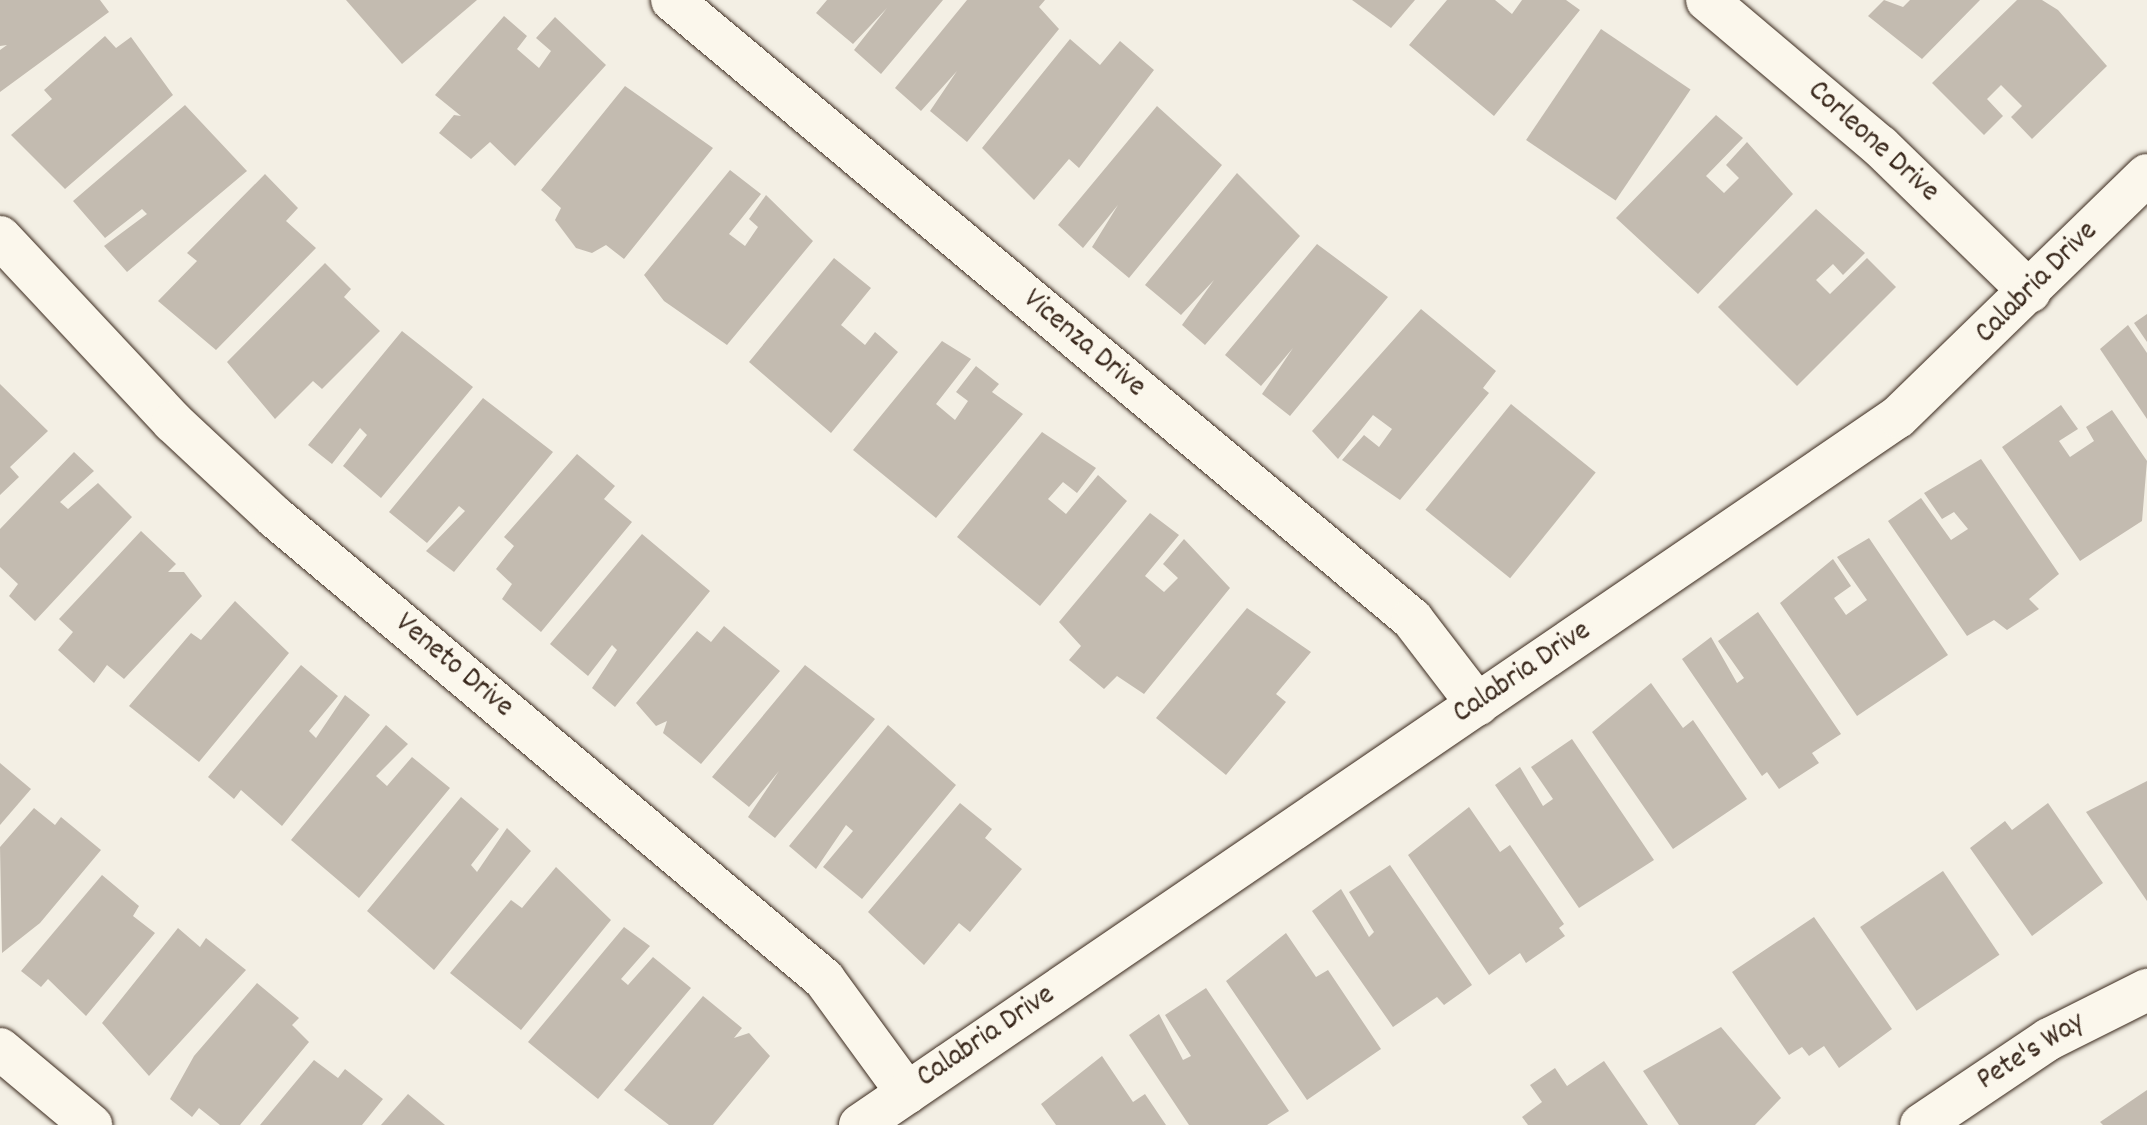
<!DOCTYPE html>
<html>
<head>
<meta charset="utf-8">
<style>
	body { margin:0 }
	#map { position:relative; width:2147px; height:1125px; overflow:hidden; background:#f3efe4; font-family:Dekko,sans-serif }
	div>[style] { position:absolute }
	.building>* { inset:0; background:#c3bbb0; transform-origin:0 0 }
	.roads { filter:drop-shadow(0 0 2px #3b2a1e) drop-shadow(0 0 2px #3b2a1e) }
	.minor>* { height:42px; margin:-21px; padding:0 21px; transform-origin:21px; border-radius:21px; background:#fbf7ec }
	span { translate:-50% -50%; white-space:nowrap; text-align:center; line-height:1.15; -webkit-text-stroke:8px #fbf7ec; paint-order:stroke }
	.street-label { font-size:30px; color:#3b2a1e }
</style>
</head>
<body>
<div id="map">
	<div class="building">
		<div style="clip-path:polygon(0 0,100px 0,109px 12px,0 92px,0 50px,7px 45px,0 46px)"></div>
		<div style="clip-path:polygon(346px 0,477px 0,402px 64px)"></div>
		<div style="clip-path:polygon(827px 0,943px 0,881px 74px,854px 50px,887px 8px,853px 44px,816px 13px)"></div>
		<div style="clip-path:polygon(967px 0,1045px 0,1039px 7px,1059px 29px,967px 142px,930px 111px,957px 71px,921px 111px,895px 88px)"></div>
		<div style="clip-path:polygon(1352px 0,1415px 0,1391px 28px)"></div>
		<div style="clip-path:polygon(1447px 0,1495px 0,1512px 14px,1522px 0,1566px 0,1580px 10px,1494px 116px,1409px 45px)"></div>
		<div style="clip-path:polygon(1884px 0,1903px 7px,1910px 0,1980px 0,1922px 59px,1868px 16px)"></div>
		<div style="clip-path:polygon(2017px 0,2042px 0,2058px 10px,2107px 66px,2032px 139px,2011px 117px,2022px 106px,2001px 85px,1987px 99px,2003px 116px,1984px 135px,1932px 83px)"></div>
		<div style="clip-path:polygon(504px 16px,527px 36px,517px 49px,539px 68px,551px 51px,536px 38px,555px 17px,606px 65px,515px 166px,490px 142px,471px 159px,439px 133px,454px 115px,461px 116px,435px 95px)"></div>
		<div style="left:1601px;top:29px;width:108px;height:134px;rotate:34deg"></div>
		<div style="clip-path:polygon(105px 36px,116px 48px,131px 37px,173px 95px,65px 189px,11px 135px,52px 99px,44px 90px)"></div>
		<div style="clip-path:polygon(1070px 39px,1100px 65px,1120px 41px,1154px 70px,1079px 168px,1069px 159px,1034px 200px,982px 148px)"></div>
		<div style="clip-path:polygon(625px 86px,713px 148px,624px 259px,606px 245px,592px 253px,576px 248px,555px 220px,561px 208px,541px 190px)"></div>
		<div style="clip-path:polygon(185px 105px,247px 171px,127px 272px,104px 246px,147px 214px,142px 209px,105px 238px,73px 201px)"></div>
		<div style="clip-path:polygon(1157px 106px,1222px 165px,1129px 278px,1092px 247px,1118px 205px,1083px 248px,1058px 225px)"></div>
		<div style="clip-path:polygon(1716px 115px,1743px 138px,1706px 176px,1724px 193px,1739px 178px,1726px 165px,1747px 142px,1793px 194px,1698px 294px,1616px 218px)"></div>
		<div style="clip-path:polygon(730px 170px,761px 194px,729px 234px,745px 246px,758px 227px,749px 219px,766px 195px,813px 241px,727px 345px,664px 301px,644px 275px)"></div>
		<div style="clip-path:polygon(1237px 173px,1300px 236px,1205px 345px,1182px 325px,1214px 280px,1181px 315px,1145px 285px)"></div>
		<div style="clip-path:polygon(265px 174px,298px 208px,286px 221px,316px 248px,216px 350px,158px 301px,197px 261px,187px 253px)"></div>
		<div style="clip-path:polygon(1816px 209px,1865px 253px,1843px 275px,1833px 264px,1816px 280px,1830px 294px,1867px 258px,1896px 287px,1797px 386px,1718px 307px)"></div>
		<div style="clip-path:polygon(1317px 244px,1388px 297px,1290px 416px,1262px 394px,1293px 348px,1261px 386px,1225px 355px)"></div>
		<div style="clip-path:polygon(834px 258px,871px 288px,841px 325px,865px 345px,875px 332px,898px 352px,831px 433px,749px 362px)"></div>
		<div style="clip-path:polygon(325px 263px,351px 289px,344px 297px,380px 331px,322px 389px,313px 381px,275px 419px,227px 362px)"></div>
		<div style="clip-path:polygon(1421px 309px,1496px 371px,1483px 388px,1489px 393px,1400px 500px,1342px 460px,1364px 435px,1379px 447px,1392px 429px,1373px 415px,1338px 459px,1312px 431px)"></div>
		<div style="clip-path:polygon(2147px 314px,2147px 342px,2134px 323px)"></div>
		<div style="clip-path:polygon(2128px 325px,2147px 353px,2147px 419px,2100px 349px)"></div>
		<div style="clip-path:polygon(402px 331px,473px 387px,381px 498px,343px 466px,367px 435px,360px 428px,332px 464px,308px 445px)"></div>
		<div style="clip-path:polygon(942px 341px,971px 359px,936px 404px,955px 420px,968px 401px,956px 392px,976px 366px,999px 384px,992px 392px,1023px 414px,936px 518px,853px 450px)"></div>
		<div style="clip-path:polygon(0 384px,48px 431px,10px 467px,19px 477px,0 495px)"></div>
		<div style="clip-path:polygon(483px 398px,553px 452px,454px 572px,426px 551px,465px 511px,459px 506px,427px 543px,389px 512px)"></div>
		<div style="left:1511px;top:404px;width:109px;height:136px;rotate:39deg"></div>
		<div style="clip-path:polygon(2061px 405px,2078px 429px,2059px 441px,2070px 457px,2094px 441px,2086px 427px,2112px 410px,2147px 461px,2142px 521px,2080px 561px,2002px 447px)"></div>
		<div style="clip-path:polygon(1042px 432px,1096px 468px,1077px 493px,1063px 482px,1048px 499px,1066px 514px,1098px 475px,1127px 501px,1040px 606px,957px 537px)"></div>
		<div style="clip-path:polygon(74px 452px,94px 471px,60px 502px,68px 509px,98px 483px,132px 517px,35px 621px,9px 596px,18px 584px,0 567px,0 529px)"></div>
		<div style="clip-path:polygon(577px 454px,615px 486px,604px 499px,632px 522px,541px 632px,502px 599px,512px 584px,496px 569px,514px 546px,504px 537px)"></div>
		<div style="clip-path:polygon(1981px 459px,2059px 574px,2029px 599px,2039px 609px,2007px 630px,1994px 620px,1967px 636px,1888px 521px,1921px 498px,1951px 540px,1968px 529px,1954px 512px,1942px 519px,1924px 493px)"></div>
		<div style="clip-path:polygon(1150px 513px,1179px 535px,1145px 576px,1164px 592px,1178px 578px,1163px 564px,1184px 539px,1230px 588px,1144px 694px,1117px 676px,1104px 689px,1069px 660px,1081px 646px,1059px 622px)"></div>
		<div style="clip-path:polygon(141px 531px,176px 564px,168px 572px,184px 572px,202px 596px,124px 679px,107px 665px,94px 683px,58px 650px,73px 632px,59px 619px)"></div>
		<div style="clip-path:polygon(642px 534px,710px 591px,615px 707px,592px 688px,617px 650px,612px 645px,588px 676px,550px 644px)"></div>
		<div style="clip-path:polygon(1869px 538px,1948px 655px,1857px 716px,1780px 603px,1833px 559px,1851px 586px,1834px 598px,1846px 615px,1867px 600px,1837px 557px)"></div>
		<div style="clip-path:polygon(235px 601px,289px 653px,199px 762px,129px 706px,191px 633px,201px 640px)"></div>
		<div style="clip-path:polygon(1247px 608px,1311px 652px,1276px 694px,1286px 702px,1226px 775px,1156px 718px)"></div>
		<div style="clip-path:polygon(1758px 612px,1841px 734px,1812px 753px,1819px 763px,1779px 789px,1767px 772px,1762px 776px,1682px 659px,1711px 637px,1737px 683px,1744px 678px,1718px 641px)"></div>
		<div style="clip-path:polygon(724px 626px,780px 671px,701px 764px,663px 733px,667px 721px,656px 726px,636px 703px,697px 631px,711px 642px)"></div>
		<div style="clip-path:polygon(301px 665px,338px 696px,309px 731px,316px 738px,345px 695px,370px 715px,282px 826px,241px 790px,234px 799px,208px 777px)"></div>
		<div style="clip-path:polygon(805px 665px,875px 719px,775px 838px,748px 817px,779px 771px,749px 807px,712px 777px)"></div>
		<div style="clip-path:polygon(1651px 683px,1683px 728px,1693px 720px,1747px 799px,1673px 849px,1592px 732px)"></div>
		<div style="clip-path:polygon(386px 725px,408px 744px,376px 776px,387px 786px,412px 757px,450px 788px,359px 898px,291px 840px)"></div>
		<div style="clip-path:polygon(888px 725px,956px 785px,862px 899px,823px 867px,853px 831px,846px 825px,816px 869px,789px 846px)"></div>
		<div style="clip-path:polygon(1572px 739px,1654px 860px,1579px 908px,1495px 785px,1520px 767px,1543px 806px,1553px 799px,1531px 767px)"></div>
		<div style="clip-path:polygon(0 763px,31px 789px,0 825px)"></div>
		<div style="clip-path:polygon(2147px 781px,2147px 901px,2086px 812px)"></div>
		<div style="clip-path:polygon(461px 797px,499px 829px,471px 865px,477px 872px,507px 828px,531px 851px,434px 970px,367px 911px)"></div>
		<div style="clip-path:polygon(960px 803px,992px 829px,985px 838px,1022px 869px,970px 932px,959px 923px,924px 965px,868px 912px)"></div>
		<div style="clip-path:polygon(2048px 803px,2103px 883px,2032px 936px,1970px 848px,2005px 821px,2012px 830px)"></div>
		<div style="clip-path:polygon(1469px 807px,1500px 852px,1510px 845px,1564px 924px,1559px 928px,1565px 936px,1526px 963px,1520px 953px,1489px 975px,1408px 855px)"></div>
		<div style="clip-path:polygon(34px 808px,55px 825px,61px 817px,101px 850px,40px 923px,2px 953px,0 847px)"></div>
		<div style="clip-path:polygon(1390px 865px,1472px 985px,1444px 1005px,1437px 997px,1393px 1027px,1312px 911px,1341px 889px,1369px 937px,1374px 932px,1349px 892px)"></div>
		<div style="clip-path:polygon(556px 867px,611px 920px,521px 1030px,450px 973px,511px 900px,522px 908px)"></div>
		<div style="left:1943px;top:871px;width:101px;height:100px;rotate:56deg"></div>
		<div style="clip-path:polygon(102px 875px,139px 906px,133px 916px,155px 933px,86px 1016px,48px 979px,41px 987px,21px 971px)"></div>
		<div style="clip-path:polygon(1814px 917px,1892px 1029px,1839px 1068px,1824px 1046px,1809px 1056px,1802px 1047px,1789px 1055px,1732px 972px)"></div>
		<div style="clip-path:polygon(624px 927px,650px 946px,621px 979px,628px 985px,653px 957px,691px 988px,598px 1099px,528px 1042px)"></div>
		<div style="clip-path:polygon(178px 928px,200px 947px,206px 938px,246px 970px,149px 1076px,102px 1023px)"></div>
		<div style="clip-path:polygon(1286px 933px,1316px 977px,1328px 970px,1381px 1049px,1307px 1100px,1226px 981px)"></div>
		<div style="clip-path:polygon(257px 983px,299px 1018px,292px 1025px,309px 1042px,240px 1125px,220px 1125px,199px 1108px,192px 1117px,170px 1099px,194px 1056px)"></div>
		<div style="clip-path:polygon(1206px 988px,1289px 1111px,1267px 1125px,1189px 1125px,1129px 1035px,1159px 1014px,1183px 1060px,1191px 1056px,1165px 1015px)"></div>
		<div style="clip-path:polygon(703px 996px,742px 1028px,734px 1038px,749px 1033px,770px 1056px,713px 1125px,669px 1125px,624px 1090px)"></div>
		<div style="clip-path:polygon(1721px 1027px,1781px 1098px,1755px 1125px,1679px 1125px,1643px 1071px)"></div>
		<div style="clip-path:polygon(1102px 1056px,1133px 1102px,1145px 1094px,1166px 1125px,1056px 1125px,1041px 1104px)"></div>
		<div style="clip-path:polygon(314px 1060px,338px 1078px,345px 1069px,383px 1099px,362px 1125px,260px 1125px)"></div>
		<div style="clip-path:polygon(1604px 1061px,1648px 1125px,1528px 1125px,1522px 1117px,1542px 1102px,1530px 1085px,1555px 1068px,1567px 1086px)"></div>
		<div style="clip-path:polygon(2147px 1090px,2147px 1125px,2103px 1125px,2100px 1122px)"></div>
		<div style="clip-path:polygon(408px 1094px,445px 1125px,381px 1125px)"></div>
	</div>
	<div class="roads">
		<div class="minor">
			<div style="left:672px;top:0;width:965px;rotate:39.91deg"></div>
			<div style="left:1412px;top:619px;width:108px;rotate:52.5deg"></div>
			<div style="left:1707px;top:0;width:226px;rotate:40.2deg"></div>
			<div style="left:1880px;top:146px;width:209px;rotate:44.2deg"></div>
			<div style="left:0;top:237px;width:253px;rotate:46.9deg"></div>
			<div style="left:173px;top:422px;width:141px;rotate:43deg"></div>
			<div style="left:276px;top:518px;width:716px;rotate:40.07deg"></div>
			<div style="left:824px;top:979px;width:141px;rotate:53.9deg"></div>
			<div style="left:0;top:1049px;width:119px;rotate:39.9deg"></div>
			<div style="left:860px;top:1125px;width:1256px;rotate:-34.3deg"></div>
			<div style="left:1898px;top:417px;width:347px;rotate:-44.2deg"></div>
			<div style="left:1921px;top:1125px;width:154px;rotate:-33.9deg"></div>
			<div style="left:2049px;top:1039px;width:110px;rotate:-26.6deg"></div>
		</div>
	</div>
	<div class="street-label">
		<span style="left:1872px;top:143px;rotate:42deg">Corleone Drive</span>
		<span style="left:2038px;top:284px;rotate:-45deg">Calabria Drive</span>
		<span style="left:1083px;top:345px;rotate:40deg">Vicenza Drive</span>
		<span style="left:453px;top:667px;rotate:40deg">Veneto Drive</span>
		<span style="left:1523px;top:674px;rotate:-34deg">Calabria Drive</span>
		<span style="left:987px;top:1038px;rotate:-34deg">Calabria Drive</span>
		<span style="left:2032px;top:1053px;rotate:-32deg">Pete's Way</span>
	</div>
</div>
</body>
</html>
